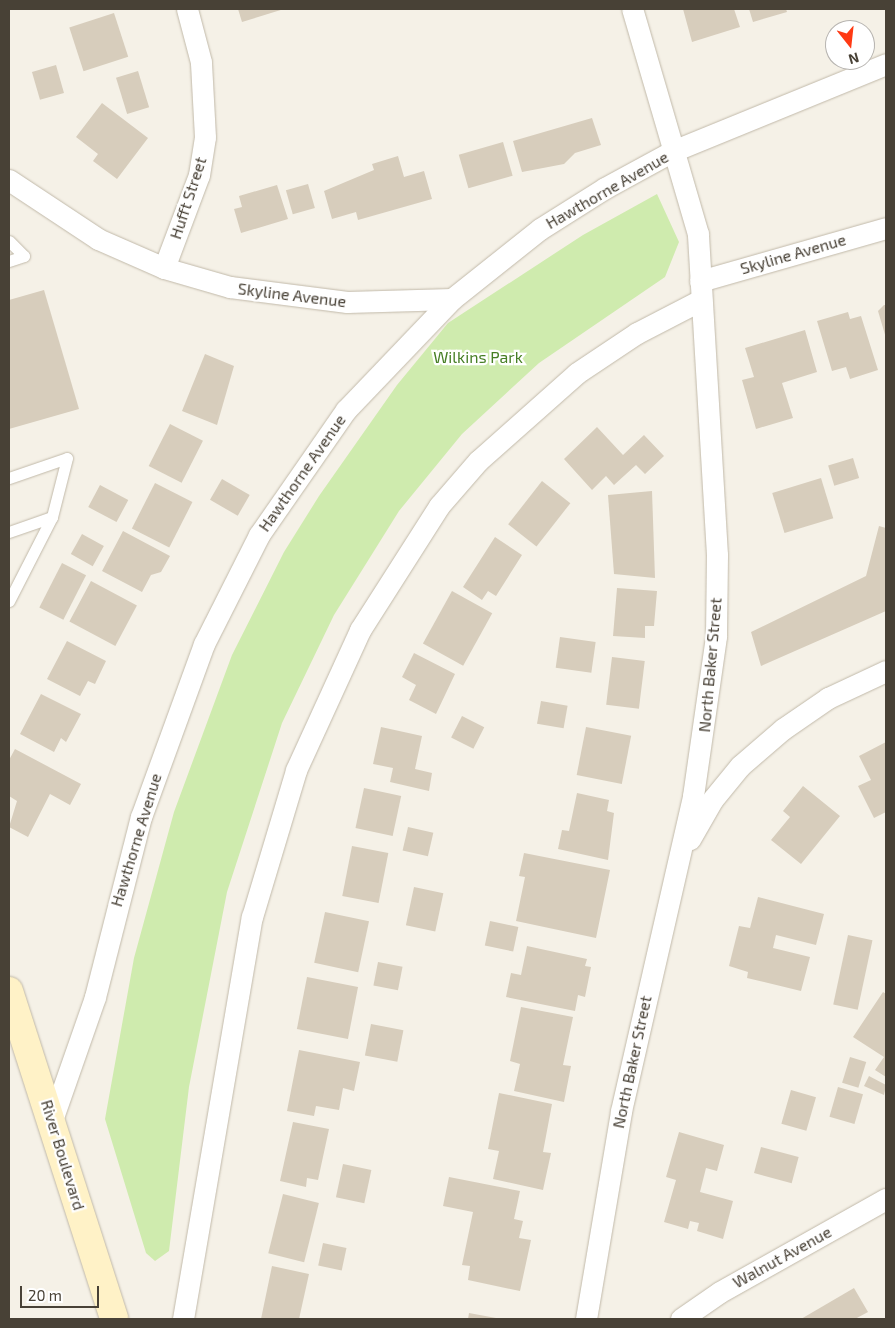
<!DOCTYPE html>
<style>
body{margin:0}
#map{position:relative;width:895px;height:1328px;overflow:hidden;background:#f5f1e7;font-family:"Exo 2",sans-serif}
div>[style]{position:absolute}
.green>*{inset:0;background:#cfebae}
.building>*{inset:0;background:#d7cdbc;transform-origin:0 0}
.roads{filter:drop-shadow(0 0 1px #c1b9a9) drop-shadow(0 0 1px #c1b9a9)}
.service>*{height:11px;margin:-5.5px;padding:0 5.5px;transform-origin:5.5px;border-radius:5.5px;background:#fff}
.minor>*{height:21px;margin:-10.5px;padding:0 10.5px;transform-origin:10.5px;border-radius:10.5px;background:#fff}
.secondary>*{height:28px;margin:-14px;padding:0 14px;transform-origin:14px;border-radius:14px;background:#fff2c7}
span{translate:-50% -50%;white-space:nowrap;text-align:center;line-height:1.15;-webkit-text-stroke:4.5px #fff;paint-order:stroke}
.street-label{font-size:16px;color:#484136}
.park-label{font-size:16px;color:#467e25}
.frame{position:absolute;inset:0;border:10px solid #484136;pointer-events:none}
.north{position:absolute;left:825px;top:20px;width:50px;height:50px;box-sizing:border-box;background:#fff;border:1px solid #b6b3af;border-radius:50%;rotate:164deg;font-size:14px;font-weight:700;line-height:20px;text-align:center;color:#484136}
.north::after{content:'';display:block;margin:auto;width:18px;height:22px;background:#ff3a14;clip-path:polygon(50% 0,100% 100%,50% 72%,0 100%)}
.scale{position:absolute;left:20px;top:1286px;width:79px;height:22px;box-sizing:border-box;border:2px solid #484136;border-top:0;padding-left:6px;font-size:15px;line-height:18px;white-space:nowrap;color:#484136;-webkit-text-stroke:4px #fff;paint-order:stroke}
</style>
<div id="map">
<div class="green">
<div style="clip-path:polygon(657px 194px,679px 242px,665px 277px,539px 363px,462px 434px,399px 511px,334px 615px,282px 723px,227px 892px,189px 1087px,169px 1251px,155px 1261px,146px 1253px,105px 1119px,134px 958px,174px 812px,232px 655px,284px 552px,319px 496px,397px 385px,448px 323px,583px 235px)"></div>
</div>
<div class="building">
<div style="clip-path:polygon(238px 9px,284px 9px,242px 22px)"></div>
<div style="clip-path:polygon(683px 9px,734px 9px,740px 27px,692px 42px)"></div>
<div style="clip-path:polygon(749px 9px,786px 9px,787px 12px,753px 22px)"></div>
<div style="left:114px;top:13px;width:46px;height:47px;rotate:72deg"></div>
<div style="left:56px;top:65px;width:29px;height:25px;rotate:74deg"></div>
<div style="left:138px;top:71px;width:38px;height:23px;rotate:73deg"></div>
<div style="clip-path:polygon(102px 103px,148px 138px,117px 179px,93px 161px,98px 154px,76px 137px)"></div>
<div style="clip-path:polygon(592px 118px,601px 145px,575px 153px,564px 164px,522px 172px,513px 141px)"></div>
<div style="left:503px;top:142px;width:35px;height:46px;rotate:74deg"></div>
<div style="clip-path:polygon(398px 156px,404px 177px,424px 171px,432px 199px,358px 220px,356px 212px,332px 219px,324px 191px,374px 170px,372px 164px)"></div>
<div style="left:308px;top:184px;width:25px;height:23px;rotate:74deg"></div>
<div style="clip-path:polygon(277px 185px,288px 219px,241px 233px,234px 209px,242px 207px,239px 196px)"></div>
<div style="clip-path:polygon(44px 290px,79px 409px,9px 429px,9px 300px)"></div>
<div style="clip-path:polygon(884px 305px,886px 305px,886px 338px,878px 311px)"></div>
<div style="clip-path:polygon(848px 312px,850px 319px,861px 316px,878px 370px,850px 379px,846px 367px,832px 371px,817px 321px)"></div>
<div style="clip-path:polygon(805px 330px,817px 372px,782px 383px,793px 418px,756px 429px,742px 380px,754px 377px,745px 348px)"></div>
<div style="clip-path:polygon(205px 354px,234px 366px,217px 425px,182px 411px)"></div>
<div style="left:170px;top:424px;width:37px;height:47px;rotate:27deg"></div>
<div style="clip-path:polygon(597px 427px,623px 455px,644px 435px,664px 456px,645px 474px,636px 465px,614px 485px,606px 476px,592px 490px,564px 459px)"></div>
<div style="left:853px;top:458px;width:21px;height:26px;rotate:73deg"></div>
<div style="left:821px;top:478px;width:42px;height:51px;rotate:73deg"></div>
<div style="left:222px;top:479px;width:32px;height:24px;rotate:30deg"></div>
<div style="left:542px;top:481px;width:36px;height:55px;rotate:38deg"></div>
<div style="left:155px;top:483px;width:42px;height:51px;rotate:27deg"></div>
<div style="left:100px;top:485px;width:32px;height:25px;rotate:28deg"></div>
<div style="clip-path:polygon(652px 491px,655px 578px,614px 574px,608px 495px)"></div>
<div style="clip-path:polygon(879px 526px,886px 528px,886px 611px,761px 666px,751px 632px,866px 576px)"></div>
<div style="clip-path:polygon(123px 531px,170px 556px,161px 572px,151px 575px,142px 592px,102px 571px)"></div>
<div style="left:82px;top:534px;width:25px;height:23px;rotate:29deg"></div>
<div style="clip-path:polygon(495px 537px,522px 555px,496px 596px,488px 591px,482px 600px,463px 587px)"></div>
<div style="left:62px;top:563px;width:27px;height:50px;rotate:27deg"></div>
<div style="left:91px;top:581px;width:52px;height:46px;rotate:28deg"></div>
<div style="clip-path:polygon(617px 588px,657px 591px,654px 626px,645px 626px,645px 638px,613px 636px)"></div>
<div style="left:452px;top:591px;width:46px;height:60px;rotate:29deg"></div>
<div style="left:560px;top:637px;width:36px;height:31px;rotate:8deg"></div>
<div style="clip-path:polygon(67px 641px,106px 661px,95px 684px,88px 681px,80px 696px,47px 679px)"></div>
<div style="clip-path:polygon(414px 653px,455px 674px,436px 714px,409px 700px,416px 685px,402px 677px)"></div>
<div style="left:612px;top:657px;width:33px;height:48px;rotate:7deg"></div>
<div style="clip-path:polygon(41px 694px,81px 714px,66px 742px,61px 738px,54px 752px,20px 734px)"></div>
<div style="left:541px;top:701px;width:27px;height:23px;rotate:10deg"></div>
<div style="left:462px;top:716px;width:25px;height:24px;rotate:27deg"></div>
<div style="clip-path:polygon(381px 727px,422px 736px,415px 769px,432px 773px,429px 791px,390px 782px,393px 768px,373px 764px)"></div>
<div style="left:586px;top:727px;width:46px;height:49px;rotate:11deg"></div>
<div style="clip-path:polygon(886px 742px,886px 812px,874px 818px,858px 786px,871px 780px,859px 756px)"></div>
<div style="clip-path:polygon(15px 749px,81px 784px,70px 805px,50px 794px,28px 837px,9px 827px,17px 801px,9px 796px,9px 760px)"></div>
<div style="clip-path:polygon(803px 786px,840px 816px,801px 864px,771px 840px,790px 817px,783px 811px)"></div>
<div style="left:364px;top:788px;width:38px;height:41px;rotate:12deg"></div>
<div style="clip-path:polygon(577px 793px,609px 800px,607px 811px,614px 813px,608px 860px,558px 849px,562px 830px,569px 831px)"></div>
<div style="left:408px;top:827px;width:26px;height:24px;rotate:13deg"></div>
<div style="left:352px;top:846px;width:37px;height:51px;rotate:11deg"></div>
<div style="clip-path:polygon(524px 853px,610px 870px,596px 938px,516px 921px,525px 877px,519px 876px)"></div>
<div style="left:414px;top:887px;width:30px;height:39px;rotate:12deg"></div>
<div style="clip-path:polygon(758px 897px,824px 914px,816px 945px,776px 935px,773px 948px,810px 957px,801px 991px,747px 978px,748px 972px,729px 966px,739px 926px,750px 928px)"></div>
<div style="left:325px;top:912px;width:45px;height:52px;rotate:12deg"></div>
<div style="left:490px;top:921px;width:29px;height:25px;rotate:12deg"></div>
<div style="left:848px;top:935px;width:25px;height:71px;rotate:12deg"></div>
<div style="clip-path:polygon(527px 946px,587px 959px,585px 966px,591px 967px,585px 997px,578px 995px,575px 1011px,506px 997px,511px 973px,521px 975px)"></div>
<div style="left:378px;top:962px;width:25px;height:24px;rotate:11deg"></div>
<div style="left:307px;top:977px;width:52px;height:53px;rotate:11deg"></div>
<div style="clip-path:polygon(883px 992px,886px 994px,886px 1077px,875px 1070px,884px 1057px,853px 1037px)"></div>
<div style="clip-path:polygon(521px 1007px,573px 1017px,563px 1065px,571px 1066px,564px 1102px,514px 1091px,520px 1064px,510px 1061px)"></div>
<div style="left:371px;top:1024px;width:33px;height:32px;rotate:11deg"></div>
<div style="clip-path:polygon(299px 1050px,360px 1062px,354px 1091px,343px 1088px,339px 1110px,316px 1106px,314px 1116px,287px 1111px)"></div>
<div style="left:850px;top:1057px;width:17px;height:27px;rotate:17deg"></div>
<div style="clip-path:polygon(869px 1076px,886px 1085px,884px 1095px,864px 1086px)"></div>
<div style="left:838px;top:1087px;width:26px;height:31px;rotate:16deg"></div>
<div style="left:791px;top:1090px;width:26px;height:35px;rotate:16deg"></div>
<div style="clip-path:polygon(499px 1093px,552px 1104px,543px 1152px,551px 1153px,543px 1190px,493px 1179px,499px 1151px,488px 1149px)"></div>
<div style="clip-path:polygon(293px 1122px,329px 1129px,318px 1180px,307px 1178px,306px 1187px,280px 1181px)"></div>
<div style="clip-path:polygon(679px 1132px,724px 1145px,717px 1171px,706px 1168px,700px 1192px,733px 1201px,723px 1239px,697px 1231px,699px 1223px,690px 1221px,688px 1229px,664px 1222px,676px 1180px,666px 1177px)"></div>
<div style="left:761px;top:1147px;width:39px;height:27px;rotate:15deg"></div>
<div style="left:343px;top:1164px;width:29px;height:34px;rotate:12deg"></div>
<div style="clip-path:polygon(449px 1177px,520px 1191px,514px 1219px,523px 1221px,519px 1238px,531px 1240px,520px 1291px,468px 1280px,470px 1266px,462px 1265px,473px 1212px,443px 1206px)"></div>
<div style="left:283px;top:1194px;width:37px;height:61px;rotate:14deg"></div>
<div style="left:323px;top:1243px;width:24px;height:23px;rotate:12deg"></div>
<div style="clip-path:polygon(272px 1266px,309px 1274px,299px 1319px,261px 1319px)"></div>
<div style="clip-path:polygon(854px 1288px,868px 1312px,855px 1319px,801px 1319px)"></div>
<div style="clip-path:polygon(469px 1313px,496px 1318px,496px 1319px,468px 1319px)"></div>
</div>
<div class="roads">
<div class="service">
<div style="left:9px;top:241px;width:21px;rotate:45deg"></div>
<div style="left:24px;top:256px;width:16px;rotate:162deg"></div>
<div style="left:9px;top:478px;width:61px;rotate:-19deg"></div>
<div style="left:67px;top:458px;width:61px;rotate:104.3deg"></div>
<div style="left:52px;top:517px;width:46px;rotate:160.8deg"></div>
<div style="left:9px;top:601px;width:94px;rotate:-62.9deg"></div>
</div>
<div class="minor">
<div style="left:9px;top:180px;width:107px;rotate:33.5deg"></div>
<div style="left:98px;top:239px;width:72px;rotate:23.7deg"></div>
<div style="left:164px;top:268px;width:69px;rotate:16.1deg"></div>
<div style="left:230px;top:287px;width:118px;rotate:7.3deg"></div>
<div style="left:347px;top:302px;width:105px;rotate:-1.6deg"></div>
<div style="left:164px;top:268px;width:99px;rotate:-69.4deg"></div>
<div style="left:199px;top:175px;width:38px;rotate:-81deg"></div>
<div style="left:205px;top:137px;width:75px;rotate:-93.1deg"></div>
<div style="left:201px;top:62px;width:55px;rotate:-104.8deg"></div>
<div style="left:700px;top:281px;width:193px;rotate:-15.9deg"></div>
<div style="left:690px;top:839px;width:46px;rotate:-60.1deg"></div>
<div style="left:713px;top:799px;width:43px;rotate:-50.7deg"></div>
<div style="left:740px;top:766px;width:57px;rotate:-40.7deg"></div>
<div style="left:783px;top:729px;width:55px;rotate:-34.6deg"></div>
<div style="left:828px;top:698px;width:64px;rotate:-25deg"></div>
<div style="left:52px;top:1120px;width:130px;rotate:-70.7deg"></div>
<div style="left:95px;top:997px;width:186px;rotate:-75.7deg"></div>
<div style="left:141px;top:817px;width:184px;rotate:-70deg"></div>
<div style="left:204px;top:644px;width:122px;rotate:-63.2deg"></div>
<div style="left:259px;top:535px;width:152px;rotate:-55.2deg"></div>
<div style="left:346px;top:410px;width:153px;rotate:-46.3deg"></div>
<div style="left:452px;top:299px;width:112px;rotate:-38.5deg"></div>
<div style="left:540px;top:229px;width:77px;rotate:-32.2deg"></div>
<div style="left:605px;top:188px;width:77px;rotate:-28.6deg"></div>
<div style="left:673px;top:151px;width:230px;rotate:-22.2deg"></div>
<div style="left:183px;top:1319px;width:408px;rotate:-80.3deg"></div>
<div style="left:252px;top:917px;width:153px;rotate:-73.3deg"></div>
<div style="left:296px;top:770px;width:154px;rotate:-65.4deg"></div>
<div style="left:360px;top:630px;width:147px;rotate:-57.5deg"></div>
<div style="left:439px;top:506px;width:60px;rotate:-49.1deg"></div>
<div style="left:478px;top:461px;width:132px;rotate:-41.6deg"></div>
<div style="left:577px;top:373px;width:72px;rotate:-33.7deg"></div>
<div style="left:637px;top:333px;width:72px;rotate:-27.3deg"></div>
<div style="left:586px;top:1319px;width:211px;rotate:-80.4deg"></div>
<div style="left:621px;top:1111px;width:323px;rotate:-77.1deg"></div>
<div style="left:693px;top:796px;width:162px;rotate:-81.8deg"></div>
<div style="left:716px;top:636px;width:81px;rotate:-89.3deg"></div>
<div style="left:717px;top:555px;width:322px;rotate:-93.4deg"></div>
<div style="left:698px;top:234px;width:234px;rotate:-106.3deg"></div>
<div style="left:681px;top:1319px;width:47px;rotate:-34.7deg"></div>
<div style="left:720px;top:1292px;width:190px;rotate:-29.3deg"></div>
</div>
<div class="secondary">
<div style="left:9px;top:991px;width:344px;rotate:72.2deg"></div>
</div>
</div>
<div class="street-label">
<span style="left:607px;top:190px;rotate:-30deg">Hawthorne Avenue</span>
<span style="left:188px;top:198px;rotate:-72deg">Hufft Street</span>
<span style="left:793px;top:254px;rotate:-16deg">Skyline Avenue</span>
<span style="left:292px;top:295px;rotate:7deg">Skyline Avenue</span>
<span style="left:302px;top:473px;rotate:-55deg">Hawthorne Avenue</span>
<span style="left:710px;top:665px;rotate:-85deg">North Baker Street</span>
<span style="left:136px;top:840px;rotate:-73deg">Hawthorne Avenue</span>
<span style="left:632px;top:1062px;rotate:-78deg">North Baker Street</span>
<span style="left:63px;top:1155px;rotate:73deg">River Boulevard</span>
<span style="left:782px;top:1257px;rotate:-29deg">Walnut Avenue</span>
</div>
<div class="park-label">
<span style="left:478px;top:357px">Wilkins Park</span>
</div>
<div class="frame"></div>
<div class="north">N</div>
<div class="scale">20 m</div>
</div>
